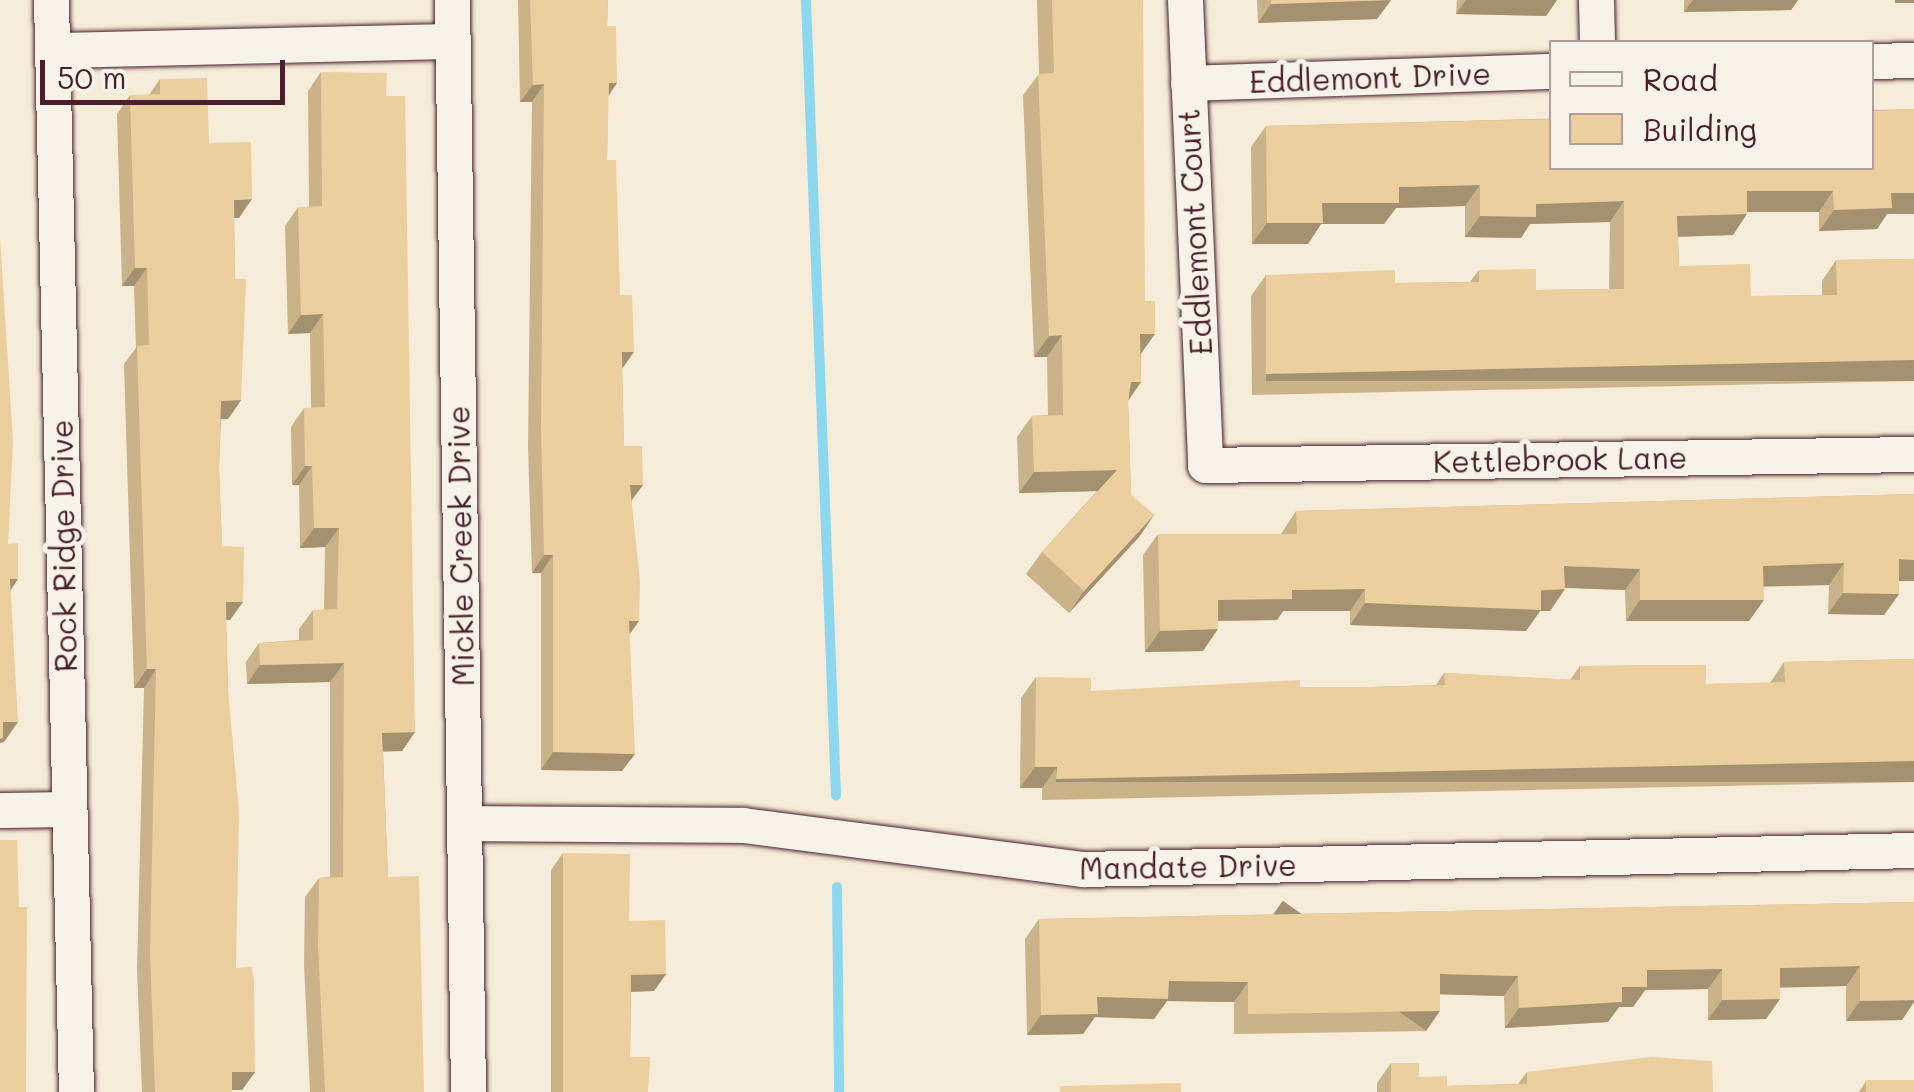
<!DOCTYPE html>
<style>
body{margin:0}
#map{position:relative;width:1914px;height:1092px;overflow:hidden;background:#f5ecd9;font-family:Mali,sans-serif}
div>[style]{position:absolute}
.stream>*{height:10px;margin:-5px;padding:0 5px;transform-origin:5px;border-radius:5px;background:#8ed8ef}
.roads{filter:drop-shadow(0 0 2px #4a1f2b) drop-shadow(0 0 2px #4a1f2b)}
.street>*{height:35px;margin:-17.5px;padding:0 17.5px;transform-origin:17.5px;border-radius:17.5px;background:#f7f3e8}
.wall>*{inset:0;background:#cab289}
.shaded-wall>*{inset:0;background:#a4916f;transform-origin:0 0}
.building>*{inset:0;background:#ebcf9f;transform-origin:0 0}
span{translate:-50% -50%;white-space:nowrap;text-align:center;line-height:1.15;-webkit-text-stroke:10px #f7f3e8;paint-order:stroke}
.street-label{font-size:30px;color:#4a1f2b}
.legend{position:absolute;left:1549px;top:40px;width:325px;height:130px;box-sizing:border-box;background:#f7f3e8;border:2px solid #b29e9c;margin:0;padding:12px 18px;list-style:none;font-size:30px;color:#4a1f2b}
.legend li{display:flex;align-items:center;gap:20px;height:50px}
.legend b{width:50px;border:2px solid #b29e9c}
.scale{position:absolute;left:40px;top:60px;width:245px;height:45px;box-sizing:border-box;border:5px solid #4a1f2b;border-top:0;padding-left:12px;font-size:30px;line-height:35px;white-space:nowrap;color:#4a1f2b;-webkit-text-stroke:8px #f7f3e8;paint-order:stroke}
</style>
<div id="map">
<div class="stream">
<div style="left:806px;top:0;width:796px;rotate:87.84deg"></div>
<div style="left:837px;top:887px;width:205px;rotate:89.4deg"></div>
</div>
<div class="roads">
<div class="street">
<div style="left:51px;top:0;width:1092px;rotate:88.69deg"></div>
<div style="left:452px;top:0;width:1092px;rotate:89.16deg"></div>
<div style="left:1185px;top:0;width:465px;rotate:87.5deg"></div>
<div style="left:1205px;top:465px;width:709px;rotate:-0.89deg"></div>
<div style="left:1596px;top:0;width:42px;rotate:88.6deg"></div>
<div style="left:55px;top:50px;width:397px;rotate:-1.3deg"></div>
<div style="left:1872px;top:61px;width:42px;rotate:-1.4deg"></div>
<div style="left:1188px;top:83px;width:364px;rotate:-1.9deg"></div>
<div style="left:0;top:810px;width:67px;rotate:-0.9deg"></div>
<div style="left:464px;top:823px;width:279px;rotate:0.4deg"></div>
<div style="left:743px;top:825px;width:343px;rotate:7.4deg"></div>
<div style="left:1083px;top:869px;width:831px;rotate:-1.31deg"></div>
</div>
</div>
<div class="wall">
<div style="clip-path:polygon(518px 0,608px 0,607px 26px,617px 83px,608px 96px,607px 160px,622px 368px,624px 446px,643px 485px,632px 500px,629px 634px,622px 771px,541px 770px,541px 573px,532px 573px,528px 448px,532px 102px,520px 102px)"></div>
<div style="clip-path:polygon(1037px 0,1143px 0,1141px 382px,1128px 401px,1131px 495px,1154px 515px,1139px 537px,1069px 613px,1026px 574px,1042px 552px,1097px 491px,1019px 493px,1017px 437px,1032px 416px,1048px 415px,1047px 357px,1034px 357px,1023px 95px,1039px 74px)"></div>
<div style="clip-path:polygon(1257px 0,1391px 0,1377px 19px,1258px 23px)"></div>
<div style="clip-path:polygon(1457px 0,1557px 0,1546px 16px,1456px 14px)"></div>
<div style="clip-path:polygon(1684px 0,1798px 0,1791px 10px,1684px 12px)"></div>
<div style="clip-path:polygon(321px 72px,386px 96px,415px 732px,402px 751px,383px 751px,388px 877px,424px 1092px,310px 1092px,304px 964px,305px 897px,319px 878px,330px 877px,330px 682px,247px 684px,246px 662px,259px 643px,299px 640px,299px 629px,313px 610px,324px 610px,325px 547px,300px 548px,299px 485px,292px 485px,291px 427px,304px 408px,311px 408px,310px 333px,288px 334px,285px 226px,298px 207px,309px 207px,308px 91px)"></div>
<div style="clip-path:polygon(160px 79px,209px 143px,239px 218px,234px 218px,235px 279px,241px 400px,228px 419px,221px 419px,219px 468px,222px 546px,230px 620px,226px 620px,236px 968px,255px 1072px,242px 1090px,232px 1090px,232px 1092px,142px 1092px,137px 970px,144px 688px,134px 688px,124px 364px,136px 348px,134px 286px,122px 286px,117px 114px,130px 95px,149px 95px)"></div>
<div style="clip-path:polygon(1914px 109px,1914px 214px,1887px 214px,1877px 229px,1819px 231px,1819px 212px,1747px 212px,1733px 235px,1678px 237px,1679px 266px,1751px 296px,1822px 295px,1822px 281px,1836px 260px,1914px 259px,1914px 381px,1252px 395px,1251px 296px,1266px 275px,1395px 283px,1470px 282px,1479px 270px,1536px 290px,1609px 289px,1610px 222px,1530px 224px,1521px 238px,1465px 237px,1465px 206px,1396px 208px,1384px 224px,1321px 224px,1308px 244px,1252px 244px,1251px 147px,1266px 126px)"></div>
<div style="clip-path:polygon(1914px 494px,1914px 581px,1899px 581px,1899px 594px,1884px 615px,1828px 614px,1829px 585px,1764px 586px,1749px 621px,1626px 621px,1625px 590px,1565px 588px,1550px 611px,1540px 611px,1526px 631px,1350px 625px,1350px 611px,1283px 611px,1277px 620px,1218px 621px,1203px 651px,1145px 652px,1143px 555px,1158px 534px,1281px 534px,1296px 511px)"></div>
<div style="clip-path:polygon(1914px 659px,1914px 782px,1042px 800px,1042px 788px,1020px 788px,1021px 698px,1036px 677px,1091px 691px,1371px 687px,1436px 685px,1444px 673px,1570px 680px,1580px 666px,1706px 684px,1770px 683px,1784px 662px)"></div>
<div style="clip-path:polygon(563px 853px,629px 921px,666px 974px,654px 991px,631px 992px,630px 1057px,648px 1092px,551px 1092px,551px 870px)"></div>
<div style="clip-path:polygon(1914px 902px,1902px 1020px,1846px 1021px,1846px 986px,1780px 987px,1766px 1019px,1708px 1020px,1708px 989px,1645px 990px,1633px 1007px,1619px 1007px,1608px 1022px,1505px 1028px,1504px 996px,1440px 994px,1426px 1031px,1234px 1034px,1234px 1002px,1167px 1001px,1154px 1019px,1095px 1017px,1083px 1034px,1027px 1035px,1025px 939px,1039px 919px)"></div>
<div style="clip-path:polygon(1391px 1063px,1419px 1077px,1447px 1086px,1518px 1084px,1527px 1072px,1713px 1092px,1377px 1092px,1377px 1083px)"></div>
<div style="clip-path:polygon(1866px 1081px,1914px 1092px,1859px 1092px)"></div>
</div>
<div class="shaded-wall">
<div style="clip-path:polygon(1391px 0,1377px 19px,1258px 23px,1271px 4px)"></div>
<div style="clip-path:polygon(1466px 0,1557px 0,1546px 16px,1456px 14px)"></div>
<div style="clip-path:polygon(1693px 0,1798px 0,1791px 10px,1684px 12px)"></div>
<div style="left:1895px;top:0;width:19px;height:3px"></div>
<div style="clip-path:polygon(609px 83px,617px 83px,605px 101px)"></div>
<div style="clip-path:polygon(544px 84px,532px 102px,520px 102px,533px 85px)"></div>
<div style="clip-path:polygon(1480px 185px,1465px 206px,1396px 208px,1384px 224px,1321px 224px,1308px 244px,1252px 244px,1267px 223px,1322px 203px,1399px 187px)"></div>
<div style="clip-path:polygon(1747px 191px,1833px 191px,1819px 212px,1732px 212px)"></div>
<div style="clip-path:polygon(1891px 193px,1914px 193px,1914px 214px,1887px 214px,1877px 229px,1819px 231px,1834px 210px)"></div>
<div style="clip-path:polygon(252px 199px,239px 218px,221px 218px,234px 200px)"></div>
<div style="clip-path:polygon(1624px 201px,1610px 222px,1530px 224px,1521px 238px,1465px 237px,1480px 216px,1536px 204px)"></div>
<div style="clip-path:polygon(1747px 214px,1733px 235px,1663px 237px,1677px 216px)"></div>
<div style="clip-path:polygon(135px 268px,147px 268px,134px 286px,122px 286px)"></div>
<div style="clip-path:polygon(323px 314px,310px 333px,288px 334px,301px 315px)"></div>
<div style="clip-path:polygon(1140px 334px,1155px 334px,1140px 355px)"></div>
<div style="clip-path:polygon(1062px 335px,1047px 357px,1034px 357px,1049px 336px)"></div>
<div style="clip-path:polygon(622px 352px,634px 352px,622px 369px)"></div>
<div style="left:1914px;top:360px;width:21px;height:648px;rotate:90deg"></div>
<div style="clip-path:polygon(1131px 382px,1141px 382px,1126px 403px)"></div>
<div style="clip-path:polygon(241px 400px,228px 419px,208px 419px,221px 401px)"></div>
<div style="clip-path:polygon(305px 466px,312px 466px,299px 485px,292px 485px)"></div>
<div style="clip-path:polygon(1117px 470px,1102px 491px,1019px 493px,1034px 472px)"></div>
<div style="clip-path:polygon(630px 485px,643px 485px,630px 502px)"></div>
<div style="clip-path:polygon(1154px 515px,1139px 537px,1069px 613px,1084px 591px)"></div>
<div style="clip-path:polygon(314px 528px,339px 528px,325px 547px,300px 548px)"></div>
<div style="clip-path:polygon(544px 555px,553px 555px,541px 573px,532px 573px)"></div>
<div style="clip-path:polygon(1899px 559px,1914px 560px,1914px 581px,1884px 581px)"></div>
<div style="clip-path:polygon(1844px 563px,1829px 585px,1748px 587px,1763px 566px)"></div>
<div style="clip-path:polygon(1564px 566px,1640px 569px,1625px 590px,1549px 587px)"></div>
<div style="clip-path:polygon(10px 579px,18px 579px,5px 599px)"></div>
<div style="clip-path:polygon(1365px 589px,1350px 611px,1283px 611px,1277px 620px,1203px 621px,1218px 600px,1292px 590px)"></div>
<div style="clip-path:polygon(1565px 589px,1550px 611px,1540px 611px,1526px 631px,1350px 625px,1365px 603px)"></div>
<div style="clip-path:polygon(1843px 593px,1899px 594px,1884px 615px,1828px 614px)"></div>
<div style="clip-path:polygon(1640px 600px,1764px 600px,1749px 621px,1626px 621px)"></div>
<div style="clip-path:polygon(226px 602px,243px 602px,230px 620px,213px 620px)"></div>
<div style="clip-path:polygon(629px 621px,639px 621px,627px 638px)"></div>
<div style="clip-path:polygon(1218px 629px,1203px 651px,1145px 652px,1160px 631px)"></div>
<div style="clip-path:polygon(344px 663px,330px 682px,247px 684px,260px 665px)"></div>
<div style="clip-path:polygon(147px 669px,156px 669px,144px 688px,134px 688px)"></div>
<div style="clip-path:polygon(3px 722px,18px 722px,4px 742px,0 743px,0 726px)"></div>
<div style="clip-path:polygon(415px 732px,402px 751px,369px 752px,382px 733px)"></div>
<div style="clip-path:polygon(553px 752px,635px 754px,622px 771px,541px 770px)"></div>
<div style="left:1914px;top:761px;width:21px;height:858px;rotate:90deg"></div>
<div style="clip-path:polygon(1035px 767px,1057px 767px,1042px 788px,1020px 788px)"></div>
<div style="clip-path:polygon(1860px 966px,1846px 986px,1766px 988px,1780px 968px)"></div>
<div style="clip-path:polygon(1722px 969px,1708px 989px,1645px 990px,1633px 1007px,1619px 1007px,1608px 1022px,1505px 1028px,1519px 1008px,1647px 970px)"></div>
<div style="clip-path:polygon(666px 974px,654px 991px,619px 992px,631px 975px)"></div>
<div style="clip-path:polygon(1440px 974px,1518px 976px,1504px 996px,1425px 994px)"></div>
<div style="clip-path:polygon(1169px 981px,1248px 982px,1234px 1002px,1167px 1001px,1154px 1019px,1095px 1017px,1083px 1034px,1027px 1035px,1041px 1015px,1097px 997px)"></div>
<div style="clip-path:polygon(1780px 999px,1766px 1019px,1708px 1020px,1722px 1000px)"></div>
<div style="clip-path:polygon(1914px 1000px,1914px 1002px,1902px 1020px,1846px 1021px,1860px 1001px)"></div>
<div style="left:1440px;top:1011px;width:24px;height:192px;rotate:125deg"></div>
<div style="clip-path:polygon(232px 1072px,255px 1072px,242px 1090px,219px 1090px)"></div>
</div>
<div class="building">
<div style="clip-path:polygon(530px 0,608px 0,607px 26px,616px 26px,617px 83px,609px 83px,607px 160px,616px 160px,620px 295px,632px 295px,634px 352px,622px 352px,624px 446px,642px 446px,643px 485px,630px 485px,640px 582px,639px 621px,629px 621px,635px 754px,553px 752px,553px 555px,544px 555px,541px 430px,544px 84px,533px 85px)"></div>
<div style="clip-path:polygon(1052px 0,1143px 0,1145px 301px,1155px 301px,1155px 334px,1140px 334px,1141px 382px,1131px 382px,1128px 402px,1131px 495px,1154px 515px,1084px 591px,1042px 552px,1117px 470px,1034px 472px,1032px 416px,1063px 415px,1062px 335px,1049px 336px,1038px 74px,1054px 73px)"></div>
<div style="clip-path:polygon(1271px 0,1391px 0,1271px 4px)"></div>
<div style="clip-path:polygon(321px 72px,387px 73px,386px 96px,405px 96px,415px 732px,382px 733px,388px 877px,419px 876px,424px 1092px,325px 1092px,318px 945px,319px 878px,343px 877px,344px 663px,260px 665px,259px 643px,313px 640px,313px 610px,337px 609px,339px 528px,314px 528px,312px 466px,305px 466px,304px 408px,325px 407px,323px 314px,301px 315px,298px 207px,322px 206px)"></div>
<div style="clip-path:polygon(207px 78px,209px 143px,251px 142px,252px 199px,234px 200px,235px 279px,246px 279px,241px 400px,221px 401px,219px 468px,222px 546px,244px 547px,243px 602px,226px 602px,227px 679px,239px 812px,236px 968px,252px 967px,254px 981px,255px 1072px,232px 1072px,232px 1092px,155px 1092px,150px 951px,156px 669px,147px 669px,137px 346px,149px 345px,147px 268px,135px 268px,130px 95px,160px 94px,160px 79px)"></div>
<div style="clip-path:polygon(1914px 109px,1914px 193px,1891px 193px,1892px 208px,1834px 210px,1833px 191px,1747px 191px,1747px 214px,1677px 216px,1679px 266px,1750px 264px,1751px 296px,1837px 295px,1836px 260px,1914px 259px,1914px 360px,1266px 374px,1266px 275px,1395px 270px,1395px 283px,1479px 282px,1479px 270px,1536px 269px,1536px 290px,1624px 289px,1624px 201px,1536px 204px,1536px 217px,1480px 216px,1480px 185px,1399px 187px,1399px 203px,1322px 203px,1323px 223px,1267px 223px,1266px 126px,1552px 119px,1552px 168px,1872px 168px,1872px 111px)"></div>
<div style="clip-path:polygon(0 238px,13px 441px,8px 544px,18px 543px,18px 579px,10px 579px,18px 722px,3px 722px,3px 738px,0 739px)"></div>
<div style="clip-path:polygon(1914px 494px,1914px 560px,1899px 559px,1899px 594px,1843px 593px,1844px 563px,1763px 566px,1764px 600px,1640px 600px,1640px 569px,1564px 566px,1565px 589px,1541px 590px,1541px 610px,1365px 603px,1365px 589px,1292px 590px,1292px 599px,1218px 600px,1218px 629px,1160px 631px,1158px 534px,1297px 534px,1296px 511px)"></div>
<div style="clip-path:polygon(1914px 659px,1914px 761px,1056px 779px,1057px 767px,1035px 767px,1036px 677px,1091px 678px,1091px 691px,1300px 680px,1300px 687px,1371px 687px,1445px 685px,1444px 673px,1580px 680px,1580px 666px,1636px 665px,1706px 665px,1706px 684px,1785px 682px,1784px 662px)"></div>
<div style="clip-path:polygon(0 840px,17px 840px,19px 907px,27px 907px,26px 1092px,0 1092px)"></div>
<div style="clip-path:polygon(563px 853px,630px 854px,629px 921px,665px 920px,666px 974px,631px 975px,630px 1057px,650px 1057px,648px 1092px,563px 1092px)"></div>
<div style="clip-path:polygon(1914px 902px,1914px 1000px,1860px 1001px,1860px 966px,1780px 968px,1780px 999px,1722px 1000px,1722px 969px,1647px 970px,1647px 987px,1622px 987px,1622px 1002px,1519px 1008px,1518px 976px,1440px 974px,1440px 1011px,1248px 1014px,1248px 982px,1169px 981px,1168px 999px,1097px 997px,1098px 1014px,1041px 1015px,1039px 919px)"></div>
<div style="clip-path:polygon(1651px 1057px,1712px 1061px,1713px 1092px,1391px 1092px,1391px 1063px,1419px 1063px,1419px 1077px,1447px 1076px,1447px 1086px,1527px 1084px,1527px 1072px)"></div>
<div style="left:1914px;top:1080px;width:12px;height:48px;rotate:90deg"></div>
<div style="clip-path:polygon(1181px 1083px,1181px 1092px,1060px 1092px,1060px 1086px)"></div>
</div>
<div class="street-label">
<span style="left:1370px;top:77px;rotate:-2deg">Eddlemont Drive</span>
<span style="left:1194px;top:232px;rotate:-93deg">Eddlemont Court</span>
<span style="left:1560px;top:459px;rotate:-1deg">Kettlebrook Lane</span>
<span style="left:63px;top:546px;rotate:-91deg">Rock Ridge Drive</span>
<span style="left:460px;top:546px;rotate:-91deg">Mickle Creek Drive</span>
<span style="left:1188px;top:866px;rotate:-1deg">Mandate Drive</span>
</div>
<ul class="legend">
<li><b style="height:12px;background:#f7f3e8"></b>Road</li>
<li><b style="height:28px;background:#ebcf9f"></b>Building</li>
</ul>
<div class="scale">50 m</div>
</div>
